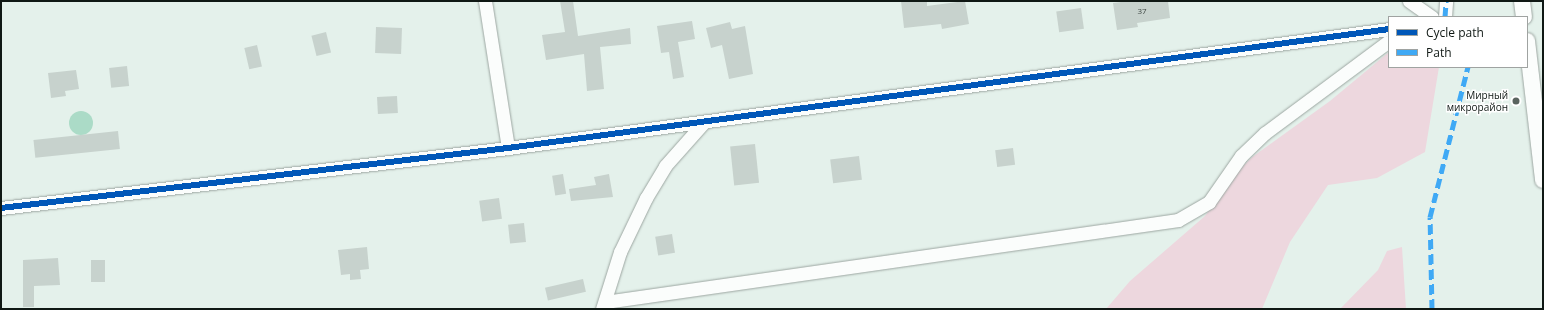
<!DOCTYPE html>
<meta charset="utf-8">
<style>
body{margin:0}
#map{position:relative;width:1544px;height:310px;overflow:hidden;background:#e4f1eb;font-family:"Open Sans",sans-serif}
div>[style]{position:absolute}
.green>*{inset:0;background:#edd7de}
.water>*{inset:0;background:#abdbc7}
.round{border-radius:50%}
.building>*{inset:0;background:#c7d2cd;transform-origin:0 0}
.roads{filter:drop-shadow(0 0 1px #9ca6a1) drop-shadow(0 0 1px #9ca6a1)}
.minor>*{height:13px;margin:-6.5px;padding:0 6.5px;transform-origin:6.5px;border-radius:6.5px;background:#fbfdfc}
.tertiary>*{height:16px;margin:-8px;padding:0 8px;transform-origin:8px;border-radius:8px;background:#fbfdfc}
.quiet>*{height:5px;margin-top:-2.5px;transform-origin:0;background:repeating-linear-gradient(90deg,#3fa9f5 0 10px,transparent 0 15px)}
.cycleway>*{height:6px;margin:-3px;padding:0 3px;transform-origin:3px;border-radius:3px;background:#0057b8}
.dots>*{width:11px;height:11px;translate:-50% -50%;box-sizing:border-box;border:2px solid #fff;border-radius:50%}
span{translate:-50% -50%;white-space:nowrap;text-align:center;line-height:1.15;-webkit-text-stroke:3px #fff;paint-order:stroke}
.number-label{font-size:8px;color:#3d4642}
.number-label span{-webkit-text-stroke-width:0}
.poi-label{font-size:10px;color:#0f1814}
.right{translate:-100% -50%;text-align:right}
.frame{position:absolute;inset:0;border:2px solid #0f1814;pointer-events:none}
.legend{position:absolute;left:1388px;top:16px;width:140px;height:52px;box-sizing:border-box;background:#fff;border:1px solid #9fa3a1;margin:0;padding:5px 7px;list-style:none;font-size:12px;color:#0f1814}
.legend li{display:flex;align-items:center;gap:8px;height:20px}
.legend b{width:20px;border:1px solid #9fa3a1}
</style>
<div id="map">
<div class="green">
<div style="clip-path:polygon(1389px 52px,1389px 67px,1439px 67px,1425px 152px,1377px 178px,1328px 185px,1290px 242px,1262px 309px,1106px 309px,1130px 281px,1205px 216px,1237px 172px,1251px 158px,1330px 101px)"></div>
<div style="clip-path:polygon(1402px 247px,1406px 309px,1340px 309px,1378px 270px,1387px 251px)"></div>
</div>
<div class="water">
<div class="round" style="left:69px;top:111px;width:24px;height:24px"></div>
</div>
<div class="building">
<div style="clip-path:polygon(560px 1px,573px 1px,578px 36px,630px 28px,631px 44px,600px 47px,604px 89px,587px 91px,584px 54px,546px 60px,542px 35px,565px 32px)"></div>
<div style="clip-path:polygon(901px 1px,927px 1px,927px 6px,965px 1px,969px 24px,942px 29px,941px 24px,904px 28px)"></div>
<div style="clip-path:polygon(1129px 1px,1168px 1px,1170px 18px,1137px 23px,1138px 27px,1117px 30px,1113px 3px)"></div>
<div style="left:1081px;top:8px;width:21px;height:25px;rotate:82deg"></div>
<div style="clip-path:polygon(692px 21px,695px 39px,678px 42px,684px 77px,673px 79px,669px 52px,661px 53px,657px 26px)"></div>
<div style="clip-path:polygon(730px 22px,732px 29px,745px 26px,753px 74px,729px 79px,722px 45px,711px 48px,706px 28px)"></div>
<div style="left:376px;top:27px;width:26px;height:26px;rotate:2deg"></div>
<div style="left:326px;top:32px;width:21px;height:15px;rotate:76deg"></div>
<div style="left:257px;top:45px;width:22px;height:13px;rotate:77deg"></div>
<div style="left:127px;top:66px;width:20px;height:18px;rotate:84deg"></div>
<div style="clip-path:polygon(76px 70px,79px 89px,65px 91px,66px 96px,51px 98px,48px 73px)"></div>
<div style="left:397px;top:96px;width:17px;height:20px;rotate:87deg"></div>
<div style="left:118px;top:131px;width:18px;height:85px;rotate:84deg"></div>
<div style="left:755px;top:144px;width:39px;height:25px;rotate:84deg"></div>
<div style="left:1013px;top:148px;width:17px;height:18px;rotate:83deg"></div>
<div style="left:859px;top:156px;width:24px;height:29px;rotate:83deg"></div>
<div style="left:563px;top:174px;width:20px;height:11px;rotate:81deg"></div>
<div style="clip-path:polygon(609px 174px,613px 197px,571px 201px,569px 189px,596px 185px,594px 177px)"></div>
<div style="left:499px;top:198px;width:21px;height:20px;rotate:82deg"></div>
<div style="left:524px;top:223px;width:19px;height:16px;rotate:84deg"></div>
<div style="left:672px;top:234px;width:19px;height:17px;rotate:81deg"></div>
<div style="clip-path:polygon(367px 247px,369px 269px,360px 270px,361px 279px,350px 280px,350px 274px,341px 275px,338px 250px)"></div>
<div style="clip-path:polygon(58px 258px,60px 285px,34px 286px,34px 307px,23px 307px,23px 260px)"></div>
<div style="left:91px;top:260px;width:14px;height:22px"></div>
<div style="left:583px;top:279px;width:13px;height:39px;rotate:77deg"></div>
</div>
<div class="roads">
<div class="minor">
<div style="left:485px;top:1px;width:149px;rotate:81.1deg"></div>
<div style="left:1409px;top:1px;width:28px;rotate:35deg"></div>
<div style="left:1445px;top:17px;width:16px;rotate:-86deg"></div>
<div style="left:1px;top:208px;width:511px;rotate:-6.75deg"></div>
<div style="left:508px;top:148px;width:889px;rotate:-7.69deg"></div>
<div style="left:605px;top:302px;width:579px;rotate:-8.14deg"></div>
<div style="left:1178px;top:220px;width:36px;rotate:-30deg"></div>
<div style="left:1209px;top:202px;width:56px;rotate:-55.2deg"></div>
<div style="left:1241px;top:156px;width:33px;rotate:-44deg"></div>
<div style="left:1265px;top:133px;width:154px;rotate:-36.6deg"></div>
<div style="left:602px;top:309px;width:60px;rotate:-72.5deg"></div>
<div style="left:620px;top:252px;width:60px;rotate:-64.3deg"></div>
<div style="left:646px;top:198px;width:37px;rotate:-59deg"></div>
<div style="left:665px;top:166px;width:59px;rotate:-48.4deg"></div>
</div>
<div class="tertiary">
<div style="left:1522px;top:1px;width:16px;rotate:83deg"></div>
<div style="left:1527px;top:41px;width:140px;rotate:83.4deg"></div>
</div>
</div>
<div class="quiet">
<div style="left:1445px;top:17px;width:16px;rotate:-86deg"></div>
<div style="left:1432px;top:309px;width:92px;rotate:-91.2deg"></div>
<div style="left:1430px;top:217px;width:155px;rotate:-75.8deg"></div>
</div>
<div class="cycleway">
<div style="left:1px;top:208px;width:511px;rotate:-6.75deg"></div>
<div style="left:508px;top:148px;width:889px;rotate:-7.69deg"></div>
</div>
<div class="dots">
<div style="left:1516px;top:101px;background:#5a645f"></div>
</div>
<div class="number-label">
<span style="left:1142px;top:11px">37</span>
</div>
<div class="poi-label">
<span class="right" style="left:1508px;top:101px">Мирный<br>микрорайон</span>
</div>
<div class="frame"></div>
<ul class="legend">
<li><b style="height:5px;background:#0057b8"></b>Cycle path</li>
<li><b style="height:5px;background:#3fa9f5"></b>Path</li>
</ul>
</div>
